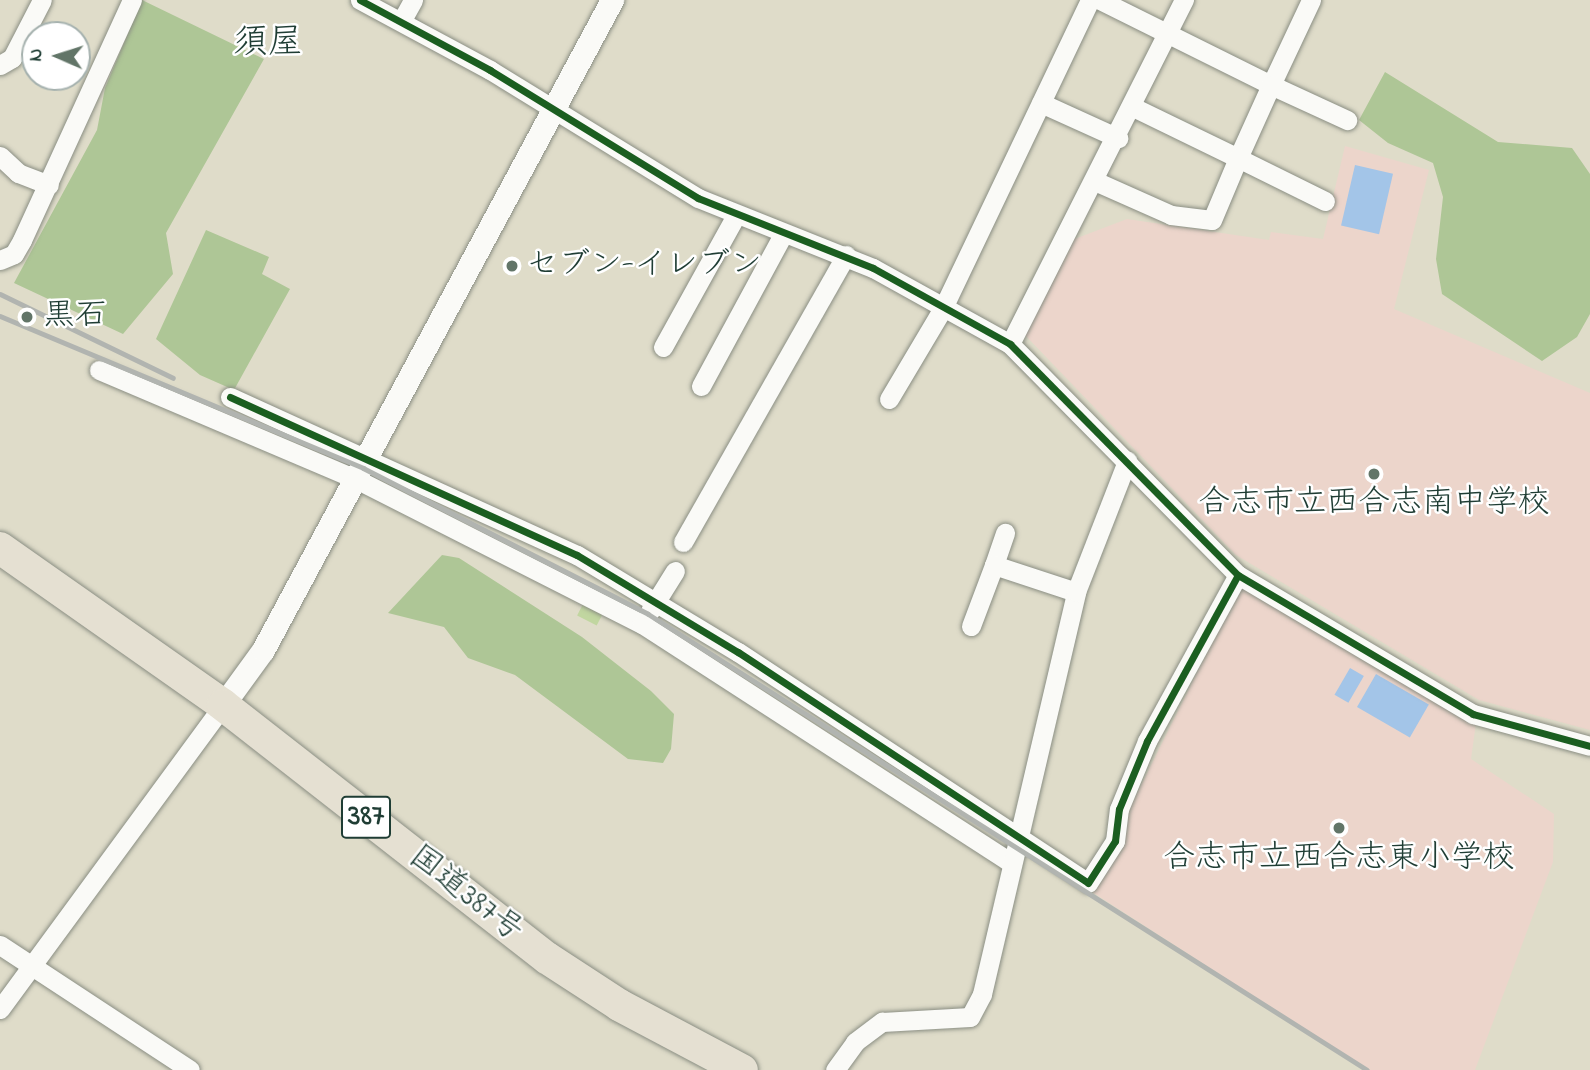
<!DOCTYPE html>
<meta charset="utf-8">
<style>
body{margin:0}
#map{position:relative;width:1590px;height:1070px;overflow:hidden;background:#dfdcc9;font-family:"Indie Flower","Klee One",sans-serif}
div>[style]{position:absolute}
.built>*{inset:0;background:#ecd5cb}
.green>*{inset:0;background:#c1d6a0;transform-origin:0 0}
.forest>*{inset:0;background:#aec696}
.water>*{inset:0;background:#a3c5e8;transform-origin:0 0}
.roads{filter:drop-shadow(0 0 2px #8a8e83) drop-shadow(0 0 2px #8a8e83)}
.minor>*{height:19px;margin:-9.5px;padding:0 9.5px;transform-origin:9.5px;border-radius:9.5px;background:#fafaf7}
.tertiary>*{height:23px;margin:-11.5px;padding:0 11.5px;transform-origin:11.5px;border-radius:11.5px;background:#fafaf7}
.trunk>*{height:32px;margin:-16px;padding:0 16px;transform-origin:16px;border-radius:16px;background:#e5e0d2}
.rail>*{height:5px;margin:-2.5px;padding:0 2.5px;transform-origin:2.5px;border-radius:2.5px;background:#b1b4b0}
.cycleway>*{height:7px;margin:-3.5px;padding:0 3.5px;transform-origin:3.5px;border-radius:3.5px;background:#1b5e20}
.dots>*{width:19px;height:19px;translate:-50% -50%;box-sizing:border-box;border:4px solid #fff;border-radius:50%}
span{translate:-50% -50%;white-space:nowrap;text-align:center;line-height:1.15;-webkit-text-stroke:5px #fff;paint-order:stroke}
.shield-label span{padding:2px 5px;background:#fff;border:2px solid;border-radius:5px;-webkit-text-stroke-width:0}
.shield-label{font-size:30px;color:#1f3d34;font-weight:700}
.poi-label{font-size:32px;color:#1f3d34}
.left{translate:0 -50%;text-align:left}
.street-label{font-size:32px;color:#1f3d34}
.quarter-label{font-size:35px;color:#1f3d34}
.north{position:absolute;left:21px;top:21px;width:70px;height:70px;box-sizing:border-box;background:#fff;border:2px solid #a5b1ae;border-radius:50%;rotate:273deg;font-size:19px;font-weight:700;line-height:28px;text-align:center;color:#1f3d34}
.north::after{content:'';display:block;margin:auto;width:24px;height:32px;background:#627568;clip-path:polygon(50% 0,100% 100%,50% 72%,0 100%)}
</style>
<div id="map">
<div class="built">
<div style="clip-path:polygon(1345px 146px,1429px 170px,1394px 309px,1590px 393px,1590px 730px,1479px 700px,1236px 555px,1023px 333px,1072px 240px,1127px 219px,1269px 240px,1271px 232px,1323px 239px)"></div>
<div style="clip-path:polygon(1240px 586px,1476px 723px,1471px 759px,1554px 814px,1553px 862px,1475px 1070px,1368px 1070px,1089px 890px)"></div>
</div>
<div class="green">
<div style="left:583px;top:604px;width:22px;height:13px;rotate:27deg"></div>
</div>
<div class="forest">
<div style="clip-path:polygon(142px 0,264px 59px,166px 233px,173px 274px,123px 334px,14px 283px,97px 130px,105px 88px)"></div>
<div style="clip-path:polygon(1385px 72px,1498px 142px,1572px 148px,1590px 174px,1590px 314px,1577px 337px,1542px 361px,1442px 294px,1436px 259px,1443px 197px,1433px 163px,1388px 143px,1359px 120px)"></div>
<div style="clip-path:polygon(206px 230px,269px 257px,262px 274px,290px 289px,234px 390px,200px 375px,156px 339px)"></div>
<div style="clip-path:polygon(442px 555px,459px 558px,582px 637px,651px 691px,674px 714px,671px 749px,663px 763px,628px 759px,515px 675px,468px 658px,444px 627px,388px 613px)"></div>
</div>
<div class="water">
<div style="left:1355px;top:165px;width:39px;height:62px;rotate:13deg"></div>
<div style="left:1350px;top:668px;width:16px;height:31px;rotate:30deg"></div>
<div style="left:1376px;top:674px;width:61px;height:38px;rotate:30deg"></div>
</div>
<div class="roads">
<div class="minor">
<div style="left:360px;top:0;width:148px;rotate:28.3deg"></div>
<div style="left:490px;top:70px;width:244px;rotate:31.6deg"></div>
<div style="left:698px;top:198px;width:188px;rotate:21.8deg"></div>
<div style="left:873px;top:268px;width:157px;rotate:29deg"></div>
<div style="left:1010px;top:344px;width:325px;rotate:45.4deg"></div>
<div style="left:1238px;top:575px;width:273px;rotate:30.6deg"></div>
<div style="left:1473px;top:714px;width:121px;rotate:15.3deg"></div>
<div style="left:1100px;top:0;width:191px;rotate:26.4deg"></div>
<div style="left:1271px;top:85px;width:94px;rotate:-64.8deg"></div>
<div style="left:402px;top:20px;width:23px;rotate:-61deg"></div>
<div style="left:0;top:65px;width:14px;rotate:-30deg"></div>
<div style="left:12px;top:58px;width:65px;rotate:-62.7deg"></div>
<div style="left:1041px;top:103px;width:85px;rotate:24.4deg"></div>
<div style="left:1133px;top:107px;width:117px;rotate:25.9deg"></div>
<div style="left:1238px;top:158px;width:80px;rotate:-65.7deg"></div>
<div style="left:1271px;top:85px;width:84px;rotate:24.7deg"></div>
<div style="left:0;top:156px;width:25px;rotate:43deg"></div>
<div style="left:18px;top:173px;width:33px;rotate:21deg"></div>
<div style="left:1097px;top:182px;width:81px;rotate:24deg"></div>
<div style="left:1171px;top:215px;width:41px;rotate:7deg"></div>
<div style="left:1212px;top:220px;width:67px;rotate:-67.2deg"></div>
<div style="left:1238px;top:158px;width:97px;rotate:26.3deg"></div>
<div style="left:0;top:260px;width:15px;rotate:-23deg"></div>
<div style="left:14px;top:254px;width:16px;rotate:-60deg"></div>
<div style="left:22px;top:240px;width:264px;rotate:-65.4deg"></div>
<div style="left:1010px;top:344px;width:386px;rotate:-63.2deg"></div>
<div style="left:663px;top:347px;width:149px;rotate:-61deg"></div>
<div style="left:99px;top:370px;width:279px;rotate:23deg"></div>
<div style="left:356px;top:479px;width:321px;rotate:26.9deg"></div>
<div style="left:642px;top:624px;width:437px;rotate:32.9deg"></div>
<div style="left:701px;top:386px;width:170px;rotate:-61.6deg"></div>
<div style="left:230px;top:397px;width:381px;rotate:24.5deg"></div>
<div style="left:577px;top:555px;width:188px;rotate:31.1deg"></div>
<div style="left:738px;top:652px;width:419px;rotate:33.4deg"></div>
<div style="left:1088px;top:883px;width:50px;rotate:-57.3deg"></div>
<div style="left:1115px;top:841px;width:32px;rotate:-83deg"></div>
<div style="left:1119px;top:809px;width:74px;rotate:-67.6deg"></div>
<div style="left:1147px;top:741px;width:189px;rotate:-61.3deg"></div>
<div style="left:889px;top:399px;width:106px;rotate:-59.3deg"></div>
<div style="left:943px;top:308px;width:341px;rotate:-64.5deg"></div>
<div style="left:683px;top:542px;width:330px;rotate:-60.4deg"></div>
<div style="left:994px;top:565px;width:34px;rotate:-71deg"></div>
<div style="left:650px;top:611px;width:47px;rotate:-58deg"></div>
<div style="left:971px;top:626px;width:65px;rotate:-69.3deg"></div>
<div style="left:994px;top:565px;width:86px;rotate:18.2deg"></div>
<div style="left:0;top:945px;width:227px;rotate:33.3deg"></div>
<div style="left:0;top:1009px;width:377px;rotate:-53.7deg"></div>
<div style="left:835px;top:1070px;width:34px;rotate:-54deg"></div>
<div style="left:855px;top:1042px;width:34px;rotate:-37deg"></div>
<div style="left:882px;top:1022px;width:88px;rotate:-3.3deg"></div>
<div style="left:970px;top:1017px;width:26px;rotate:-62deg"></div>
<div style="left:982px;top:994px;width:413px;rotate:-76.8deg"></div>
<div style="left:1076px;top:592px;width:141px;rotate:-68.7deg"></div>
</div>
<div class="tertiary">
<div style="left:223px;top:705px;width:68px;rotate:-54deg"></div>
<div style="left:263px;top:650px;width:738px;rotate:-61.77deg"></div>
</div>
<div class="trunk">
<div style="left:0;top:548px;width:273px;rotate:35.1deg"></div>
<div style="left:223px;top:705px;width:411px;rotate:38deg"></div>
<div style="left:547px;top:958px;width:86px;rotate:33.1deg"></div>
<div style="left:619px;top:1005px;width:139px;rotate:27.9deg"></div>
</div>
</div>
<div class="rail">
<div style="left:0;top:294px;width:192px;rotate:25.9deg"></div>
<div style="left:0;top:316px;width:394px;rotate:22.7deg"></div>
<div style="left:363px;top:468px;width:320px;rotate:27.1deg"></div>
<div style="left:648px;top:614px;width:851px;rotate:32.38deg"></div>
</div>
<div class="cycleway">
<div style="left:360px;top:0;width:148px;rotate:28.3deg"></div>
<div style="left:490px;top:70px;width:244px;rotate:31.6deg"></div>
<div style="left:698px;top:198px;width:188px;rotate:21.8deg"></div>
<div style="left:873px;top:268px;width:157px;rotate:29deg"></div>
<div style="left:1010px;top:344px;width:325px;rotate:45.4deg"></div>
<div style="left:1238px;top:575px;width:273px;rotate:30.6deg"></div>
<div style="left:1473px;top:714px;width:121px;rotate:15.3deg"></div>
<div style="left:230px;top:397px;width:381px;rotate:24.5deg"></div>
<div style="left:577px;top:555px;width:188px;rotate:31.1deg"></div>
<div style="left:738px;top:652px;width:419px;rotate:33.4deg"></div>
<div style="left:1088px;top:883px;width:50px;rotate:-57.3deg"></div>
<div style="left:1115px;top:841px;width:32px;rotate:-83deg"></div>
<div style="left:1119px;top:809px;width:74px;rotate:-67.6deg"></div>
<div style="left:1147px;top:741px;width:189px;rotate:-61.3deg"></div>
</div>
<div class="dots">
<div style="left:512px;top:266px;background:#627568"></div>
<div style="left:27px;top:317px;background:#627568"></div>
<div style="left:1374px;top:474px;background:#627568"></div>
<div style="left:1339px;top:828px;background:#627568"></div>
</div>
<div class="shield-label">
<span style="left:366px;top:817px">387</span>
</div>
<div class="poi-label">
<span class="left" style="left:526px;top:266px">セブン-イレブン</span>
<span class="left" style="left:43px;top:317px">黒石</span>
<span style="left:1374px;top:504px">合志市立西合志南中学校</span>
<span style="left:1339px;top:859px">合志市立西合志東小学校</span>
</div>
<div class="street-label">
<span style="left:465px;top:895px;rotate:38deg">国道387号</span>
</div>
<div class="quarter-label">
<span style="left:268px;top:44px">須屋</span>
</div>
<div class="north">N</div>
</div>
